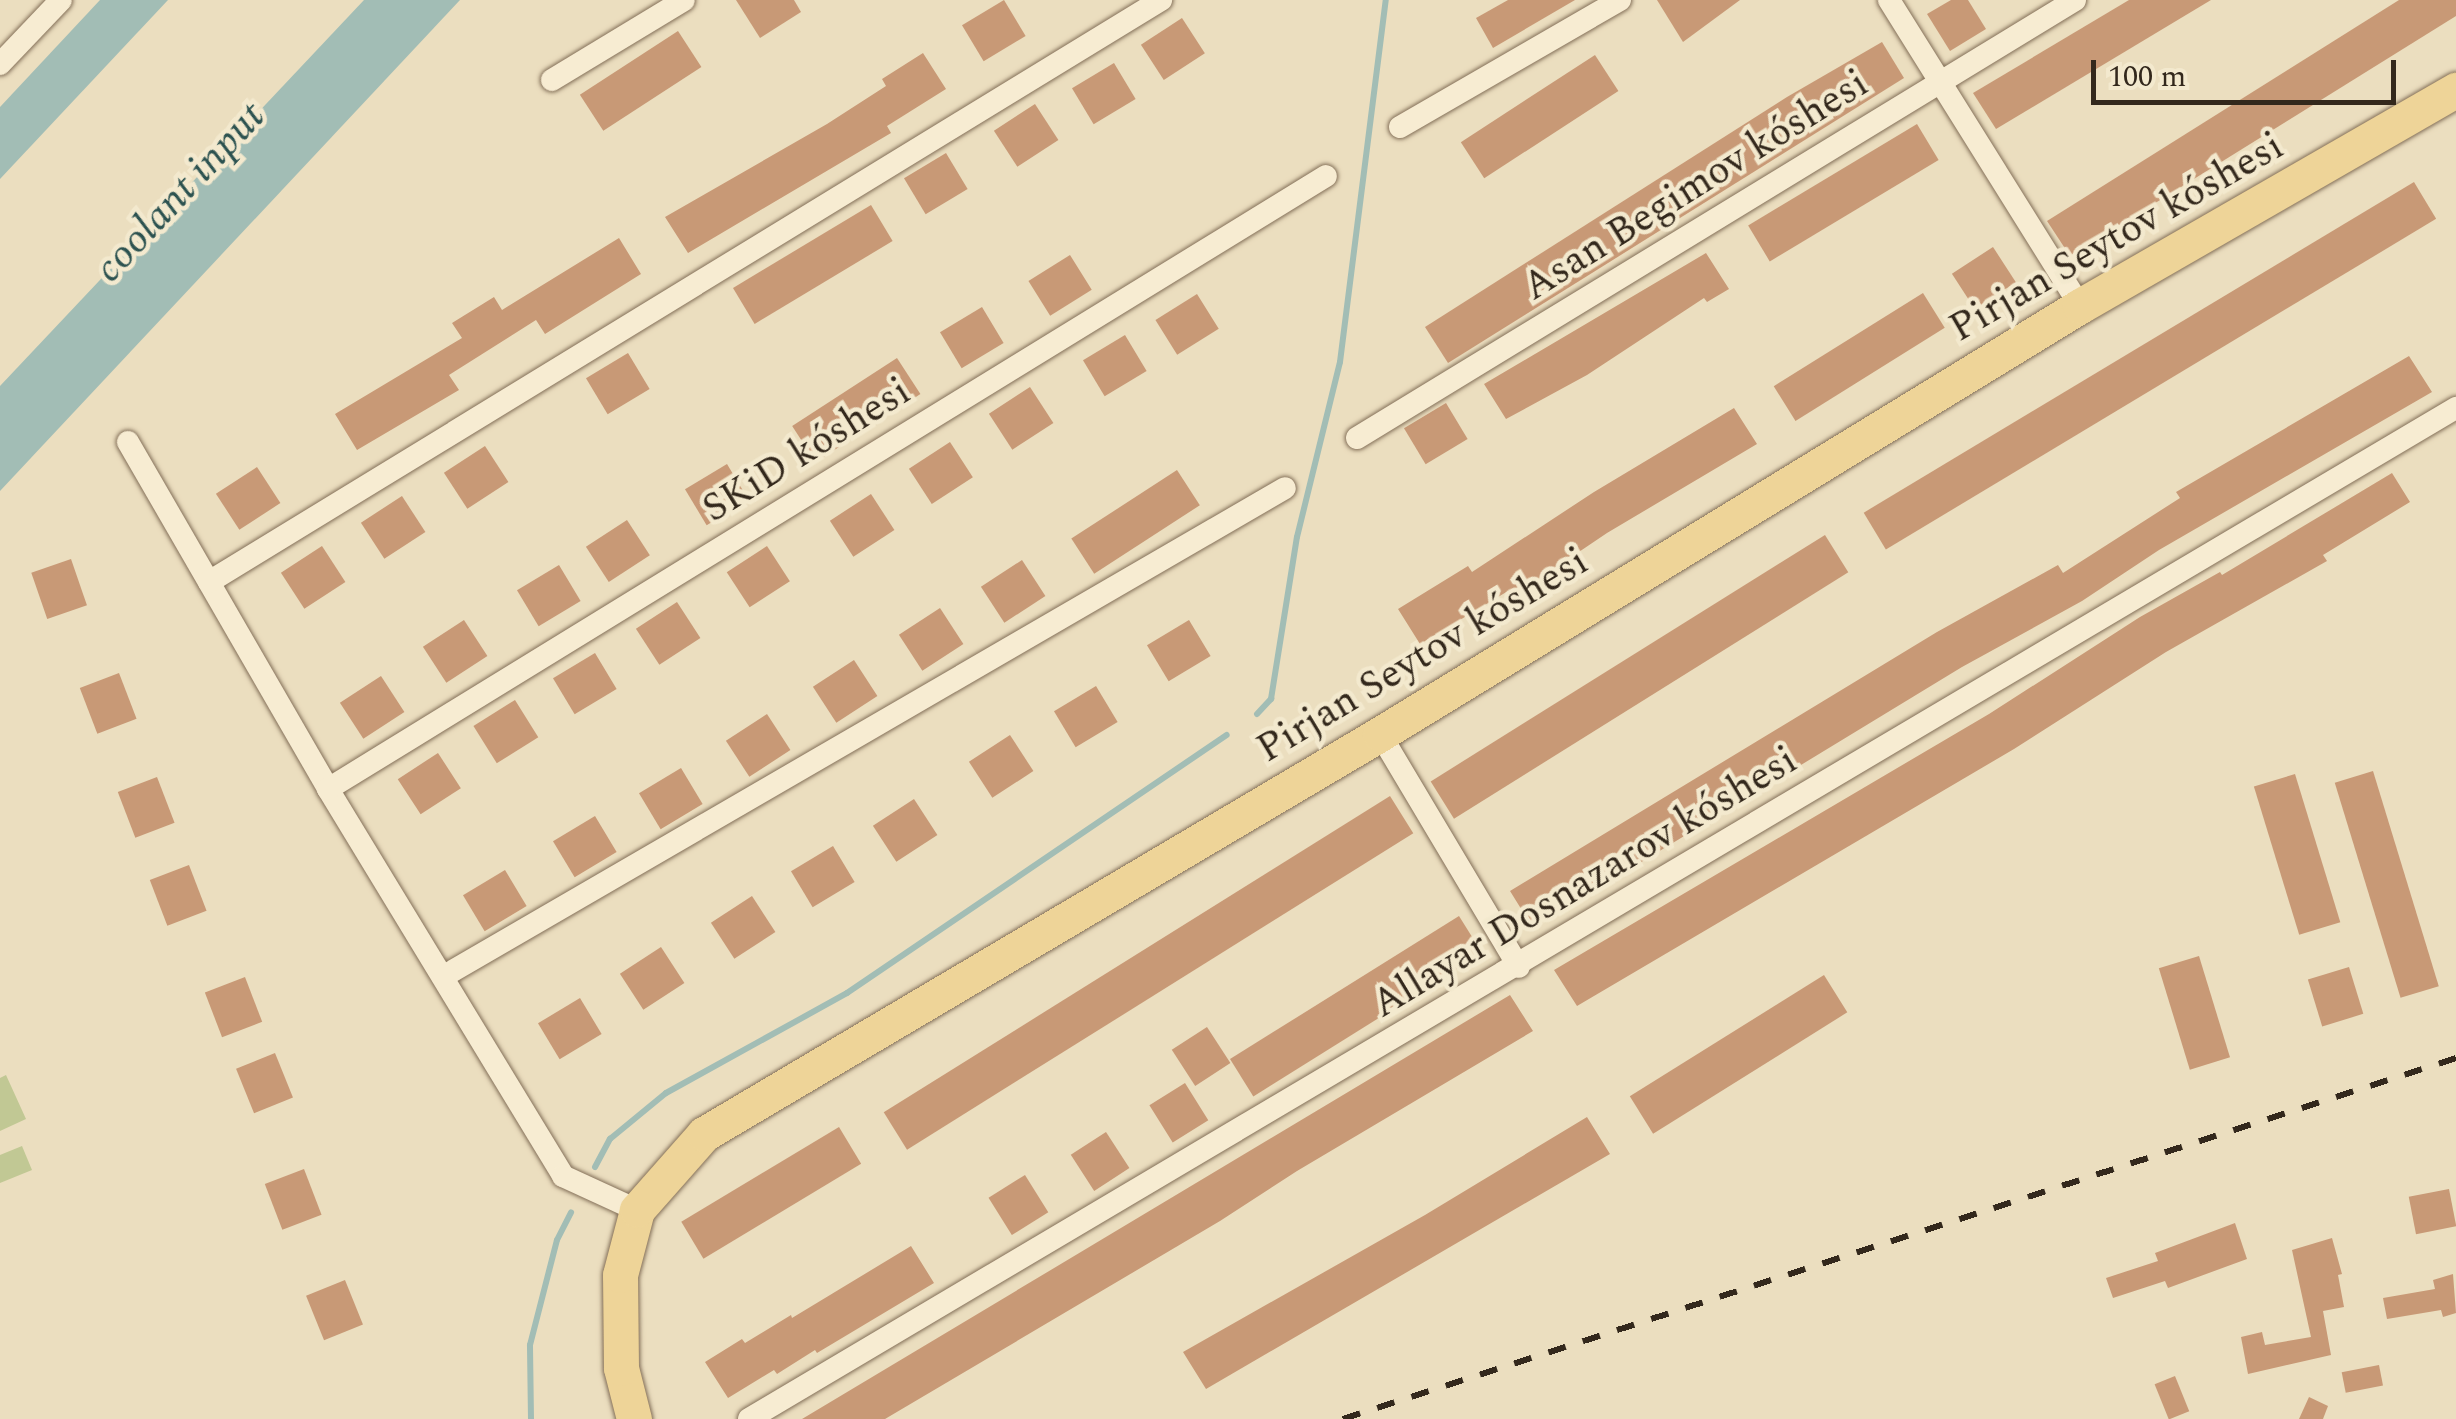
<!DOCTYPE html>
<meta charset="utf-8">
<style>
body{margin:0}
#map{position:relative;width:2456px;height:1419px;overflow:hidden;background:#ebdebf;font-family:Spectral,serif}
div>[style]{position:absolute}
.green>*{inset:0;background:#c1c894}
.water>*{inset:0;background:#a2bdb5}
.stream>*{height:6px;margin:-3px;padding:0 3px;transform-origin:3px;border-radius:3px;background:#a2bdb5}
.building>*{inset:0;background:#c89976;transform-origin:0 0}
.roads{filter:drop-shadow(0 0 2px #836f58) drop-shadow(0 0 2px #836f58)}
.minor>*{height:22px;margin:-11px;padding:0 11px;transform-origin:11px;border-radius:11px;background:#f7ecd2}
.primary>*{height:35px;margin:-17.5px;padding:0 17.5px;transform-origin:17.5px;border-radius:17.5px;background:#eed498}
.rail>*{height:6px;margin-top:-3px;transform-origin:0;background:repeating-linear-gradient(90deg,#33281c 0 18px,transparent 0 36px)}
span{translate:-50% -50%;white-space:nowrap;text-align:center;line-height:1.15;-webkit-text-stroke:9px #f3e9ce;paint-order:stroke}
.street-label{font-size:40px;color:#33281c}
.water-label{font-size:42px;color:#2c5250;font-style:italic}
.scale{position:absolute;left:2091px;top:60px;width:305px;height:45px;box-sizing:border-box;border:5px solid #33281c;border-top:0;padding-left:12px;font-size:30px;line-height:35px;white-space:nowrap;color:#33281c;-webkit-text-stroke:8px #f3e9ce;paint-order:stroke}
</style>
<div id="map">
<div class="green">
<div style="clip-path:polygon(6px 1075px,26px 1119px,0 1131px,0 1078px)"></div>
<div style="clip-path:polygon(22px 1146px,32px 1170px,0 1183px,0 1155px)"></div>
</div>
<div class="water">
<div style="clip-path:polygon(100px 0,168px 0,0 179px,0 107px)"></div>
<div style="clip-path:polygon(364px 0,460px 0,0 491px,0 386px)"></div>
</div>
<div class="stream">
<div style="left:1257px;top:714px;width:21px;rotate:-47deg"></div>
<div style="left:1271px;top:699px;width:164px;rotate:-80.9deg"></div>
<div style="left:1297px;top:537px;width:180px;rotate:-76.2deg"></div>
<div style="left:1340px;top:362px;width:365px;rotate:-82.8deg"></div>
<div style="left:595px;top:1167px;width:32px;rotate:-62deg"></div>
<div style="left:610px;top:1139px;width:72px;rotate:-39.4deg"></div>
<div style="left:666px;top:1093px;width:207px;rotate:-28.9deg"></div>
<div style="left:847px;top:993px;width:459px;rotate:-34.2deg"></div>
<div style="left:531px;top:1419px;width:74px;rotate:-90.8deg"></div>
<div style="left:530px;top:1345px;width:108px;rotate:-75.6deg"></div>
<div style="left:557px;top:1240px;width:31px;rotate:-63deg"></div>
</div>
<div class="building">
<div style="clip-path:polygon(736px 0,794px 0,801px 12px,760px 38px)"></div>
<div style="left:1004px;top:0;width:42px;height:49px;rotate:59deg"></div>
<div style="clip-path:polygon(1508px 0,1575px 0,1493px 48px,1476px 18px)"></div>
<div style="clip-path:polygon(1657px 0,1740px 0,1683px 42px)"></div>
<div style="clip-path:polygon(1951px 0,1968px 0,1986px 29px,1950px 51px,1927px 14px)"></div>
<div style="clip-path:polygon(2129px 0,2211px 0,1996px 129px,1973px 93px)"></div>
<div style="clip-path:polygon(2399px 0,2456px 0,2456px 16px,2070px 256px,2047px 221px)"></div>
<div style="left:1182px;top:18px;width:42px;height:49px;rotate:57deg"></div>
<div style="left:678px;top:31px;width:43px;height:117px;rotate:57deg"></div>
<div style="clip-path:polygon(1882px 42px,1904px 78px,1448px 363px,1425px 327px,1787px 97px)"></div>
<div style="clip-path:polygon(923px 53px,946px 89px,887px 126px,891px 133px,688px 253px,665px 217px,827px 124px,886px 86px,882px 79px)"></div>
<div style="left:1595px;top:55px;width:43px;height:160px;rotate:57deg"></div>
<div style="left:1114px;top:63px;width:42px;height:49px;rotate:59deg"></div>
<div style="left:1035px;top:104px;width:43px;height:49px;rotate:57deg"></div>
<div style="left:1917px;top:124px;width:42px;height:197px;rotate:59deg"></div>
<div style="left:946px;top:153px;width:42px;height:49px;rotate:59deg"></div>
<div style="left:2414px;top:182px;width:43px;height:642px;rotate:59deg"></div>
<div style="left:871px;top:205px;width:42px;height:161px;rotate:59deg"></div>
<div style="clip-path:polygon(619px 238px,641px 274px,545px 334px,536px 320px,449px 375px,459px 390px,357px 450px,335px 414px,462px 338px,452px 323px,494px 297px,502px 310px)"></div>
<div style="left:1993px;top:247px;width:42px;height:49px;rotate:57deg"></div>
<div style="clip-path:polygon(1706px 253px,1729px 289px,1707px 302px,1704px 298px,1587px 375px,1506px 419px,1484px 384px)"></div>
<div style="left:1070px;top:255px;width:41px;height:49px;rotate:58deg"></div>
<div style="left:1923px;top:293px;width:41px;height:176px;rotate:58deg"></div>
<div style="left:1197px;top:294px;width:41px;height:49px;rotate:58deg"></div>
<div style="left:982px;top:307px;width:42px;height:49px;rotate:59deg"></div>
<div style="left:1125px;top:335px;width:42px;height:49px;rotate:59deg"></div>
<div style="left:628px;top:353px;width:42px;height:49px;rotate:59deg"></div>
<div style="clip-path:polygon(2409px 356px,2432px 392px,2159px 550px,2082px 601px,1962px 667px,1533px 928px,1510px 891px,1937px 632px,2058px 565px,2063px 573px,2180px 498px,2176px 492px)"></div>
<div style="left:897px;top:358px;width:43px;height:125px;rotate:57deg"></div>
<div style="left:1030px;top:387px;width:43px;height:49px;rotate:57deg"></div>
<div style="left:1446px;top:403px;width:42px;height:49px;rotate:59deg"></div>
<div style="clip-path:polygon(1734px 408px,1757px 444px,1607px 533px,1512px 597px,1508px 591px,1420px 644px,1398px 609px,1468px 566px,1472px 572px,1594px 492px)"></div>
<div style="left:950px;top:442px;width:42px;height:49px;rotate:57deg"></div>
<div style="left:485px;top:446px;width:43px;height:49px;rotate:57deg"></div>
<div style="left:727px;top:464px;width:42px;height:49px;rotate:59deg"></div>
<div style="left:257px;top:467px;width:43px;height:49px;rotate:57deg"></div>
<div style="left:1177px;top:470px;width:42px;height:126px;rotate:57deg"></div>
<div style="clip-path:polygon(2392px 473px,2410px 502px,2323px 555px,2327px 561px,2166px 652px,2014px 749px,1577px 1006px,1554px 970px,1989px 714px,2140px 617px,2220px 572px,2222px 575px)"></div>
<div style="left:871px;top:494px;width:43px;height:49px;rotate:57deg"></div>
<div style="left:402px;top:496px;width:43px;height:49px;rotate:57deg"></div>
<div style="left:627px;top:520px;width:42px;height:49px;rotate:57deg"></div>
<div style="left:1825px;top:535px;width:44px;height:465px;rotate:58deg"></div>
<div style="left:322px;top:546px;width:43px;height:49px;rotate:57deg"></div>
<div style="left:767px;top:546px;width:42px;height:48px;rotate:57deg"></div>
<div style="left:71px;top:559px;width:49px;height:42px;rotate:71deg"></div>
<div style="left:1022px;top:560px;width:43px;height:49px;rotate:57deg"></div>
<div style="left:559px;top:565px;width:42px;height:49px;rotate:59deg"></div>
<div style="left:677px;top:602px;width:43px;height:49px;rotate:57deg"></div>
<div style="left:940px;top:608px;width:43px;height:49px;rotate:57deg"></div>
<div style="left:464px;top:620px;width:43px;height:49px;rotate:57deg"></div>
<div style="left:1189px;top:620px;width:42px;height:49px;rotate:59deg"></div>
<div style="left:595px;top:653px;width:42px;height:49px;rotate:59deg"></div>
<div style="left:854px;top:660px;width:43px;height:49px;rotate:57deg"></div>
<div style="left:119px;top:673px;width:49px;height:42px;rotate:69deg"></div>
<div style="left:381px;top:676px;width:43px;height:49px;rotate:57deg"></div>
<div style="left:1096px;top:686px;width:42px;height:49px;rotate:59deg"></div>
<div style="left:515px;top:700px;width:44px;height:49px;rotate:58deg"></div>
<div style="left:767px;top:714px;width:43px;height:49px;rotate:57deg"></div>
<div style="left:1010px;top:735px;width:43px;height:49px;rotate:57deg"></div>
<div style="left:438px;top:753px;width:42px;height:48px;rotate:57deg"></div>
<div style="left:681px;top:768px;width:42px;height:49px;rotate:59deg"></div>
<div style="left:2373px;top:771px;width:225px;height:40px;rotate:73deg"></div>
<div style="left:2295px;top:774px;width:155px;height:43px;rotate:73deg"></div>
<div style="left:157px;top:777px;width:49px;height:42px;rotate:69deg"></div>
<div style="left:1390px;top:796px;width:44px;height:597px;rotate:58deg"></div>
<div style="left:914px;top:799px;width:43px;height:49px;rotate:57deg"></div>
<div style="left:595px;top:816px;width:42px;height:49px;rotate:59deg"></div>
<div style="left:833px;top:846px;width:42px;height:49px;rotate:59deg"></div>
<div style="left:189px;top:865px;width:49px;height:42px;rotate:69deg"></div>
<div style="left:505px;top:870px;width:42px;height:49px;rotate:59deg"></div>
<div style="left:752px;top:896px;width:43px;height:49px;rotate:57deg"></div>
<div style="left:1459px;top:916px;width:44px;height:270px;rotate:58deg"></div>
<div style="left:661px;top:947px;width:43px;height:49px;rotate:57deg"></div>
<div style="left:2199px;top:956px;width:106px;height:42px;rotate:73deg"></div>
<div style="left:2349px;top:967px;width:49px;height:43px;rotate:73deg"></div>
<div style="left:1824px;top:975px;width:44px;height:229px;rotate:58deg"></div>
<div style="left:245px;top:977px;width:48px;height:43px;rotate:69deg"></div>
<div style="clip-path:polygon(1510px 995px,1533px 1031px,1297px 1171px,1220px 1221px,885px 1419px,802px 1419px)"></div>
<div style="left:580px;top:998px;width:42px;height:49px;rotate:59deg"></div>
<div style="left:1207px;top:1027px;width:43px;height:42px;rotate:57deg"></div>
<div style="left:275px;top:1053px;width:48px;height:42px;rotate:68deg"></div>
<div style="left:1185px;top:1083px;width:44px;height:42px;rotate:58deg"></div>
<div style="clip-path:polygon(1587px 1117px,1610px 1154px,1206px 1389px,1183px 1352px,1425px 1215px)"></div>
<div style="left:839px;top:1127px;width:43px;height:184px;rotate:59deg"></div>
<div style="left:1106px;top:1132px;width:43px;height:42px;rotate:57deg"></div>
<div style="left:304px;top:1169px;width:49px;height:42px;rotate:69deg"></div>
<div style="left:1025px;top:1175px;width:44px;height:43px;rotate:58deg"></div>
<div style="left:2449px;top:1189px;width:38px;height:41px;rotate:79deg"></div>
<div style="clip-path:polygon(2235px 1223px,2247px 1259px,2168px 1288px,2165px 1281px,2113px 1298px,2106px 1278px,2158px 1261px,2155px 1253px)"></div>
<div style="clip-path:polygon(2332px 1238px,2342px 1274px,2338px 1275px,2344px 1307px,2323px 1311px,2331px 1355px,2248px 1374px,2241px 1337px,2262px 1332px,2265px 1345px,2311px 1337px,2292px 1250px)"></div>
<div style="clip-path:polygon(911px 1246px,934px 1283px,817px 1353px,815px 1350px,777px 1374px,774px 1370px,728px 1398px,705px 1362px,742px 1339px,745px 1343px,791px 1315px,792px 1318px)"></div>
<div style="clip-path:polygon(2453px 1274px,2456px 1313px,2443px 1317px,2441px 1310px,2387px 1319px,2383px 1298px,2435px 1289px,2433px 1280px)"></div>
<div style="left:345px;top:1280px;width:48px;height:42px;rotate:68deg"></div>
<div style="left:2379px;top:1365px;width:21px;height:38px;rotate:79deg"></div>
<div style="left:2175px;top:1376px;width:38px;height:22px;rotate:68deg"></div>
<div style="clip-path:polygon(2309px 1397px,2328px 1406px,2323px 1419px,2299px 1419px)"></div>
</div>
<div class="roads">
<div class="minor">
<div style="left:1889px;top:0;width:361px;rotate:58deg"></div>
<div style="left:0;top:64px;width:88px;rotate:-46.4deg"></div>
<div style="left:552px;top:80px;width:154px;rotate:-31.2deg"></div>
<div style="left:1400px;top:127px;width:254px;rotate:-30deg"></div>
<div style="left:1357px;top:438px;width:841px;rotate:-31.38deg"></div>
<div style="left:128px;top:442px;width:401px;rotate:60deg"></div>
<div style="left:328px;top:789px;width:453px;rotate:58.7deg"></div>
<div style="left:563px;top:1176px;width:81px;rotate:24.7deg"></div>
<div style="left:209px;top:582px;width:1116px;rotate:-31.44deg"></div>
<div style="left:1380px;top:734px;width:271px;rotate:59.2deg"></div>
<div style="left:328px;top:789px;width:1171px;rotate:-31.56deg"></div>
<div style="left:444px;top:976px;width:972px;rotate:-30.12deg"></div>
<div style="left:749px;top:1419px;width:1984px;rotate:-30.64deg"></div>
</div>
<div class="primary">
<div style="left:634px;top:1419px;width:53px;rotate:-104.3deg"></div>
<div style="left:621px;top:1368px;width:93px;rotate:-90.6deg"></div>
<div style="left:620px;top:1275px;width:67px;rotate:-75.3deg"></div>
<div style="left:637px;top:1210px;width:101px;rotate:-48.6deg"></div>
<div style="left:704px;top:1134px;width:785px;rotate:-30.61deg"></div>
<div style="left:1380px;top:734px;width:820px;rotate:-31.44deg"></div>
<div style="left:2080px;top:306px;width:434px;rotate:-29.9deg"></div>
</div>
</div>
<div class="rail">
<div style="left:1343px;top:1419px;width:1170px;rotate:-17.97deg"></div>
</div>
<div class="street-label">
<span style="left:1696px;top:186px;rotate:-32deg">Asan Begimov kóshesi</span>
<span style="left:2117px;top:238px;rotate:-30deg">Pirjan Seytov kóshesi</span>
<span style="left:807px;top:451px;rotate:-32deg">SKiD kóshesi</span>
<span style="left:1423px;top:656px;rotate:-31deg">Pirjan Seytov kóshesi</span>
<span style="left:1585px;top:883px;rotate:-31deg">Allayar Dosnazarov kóshesi</span>
</div>
<div class="water-label">
<span style="left:180px;top:193px;rotate:-47deg">coolant input</span>
</div>
<div class="scale">100 m</div>
</div>
